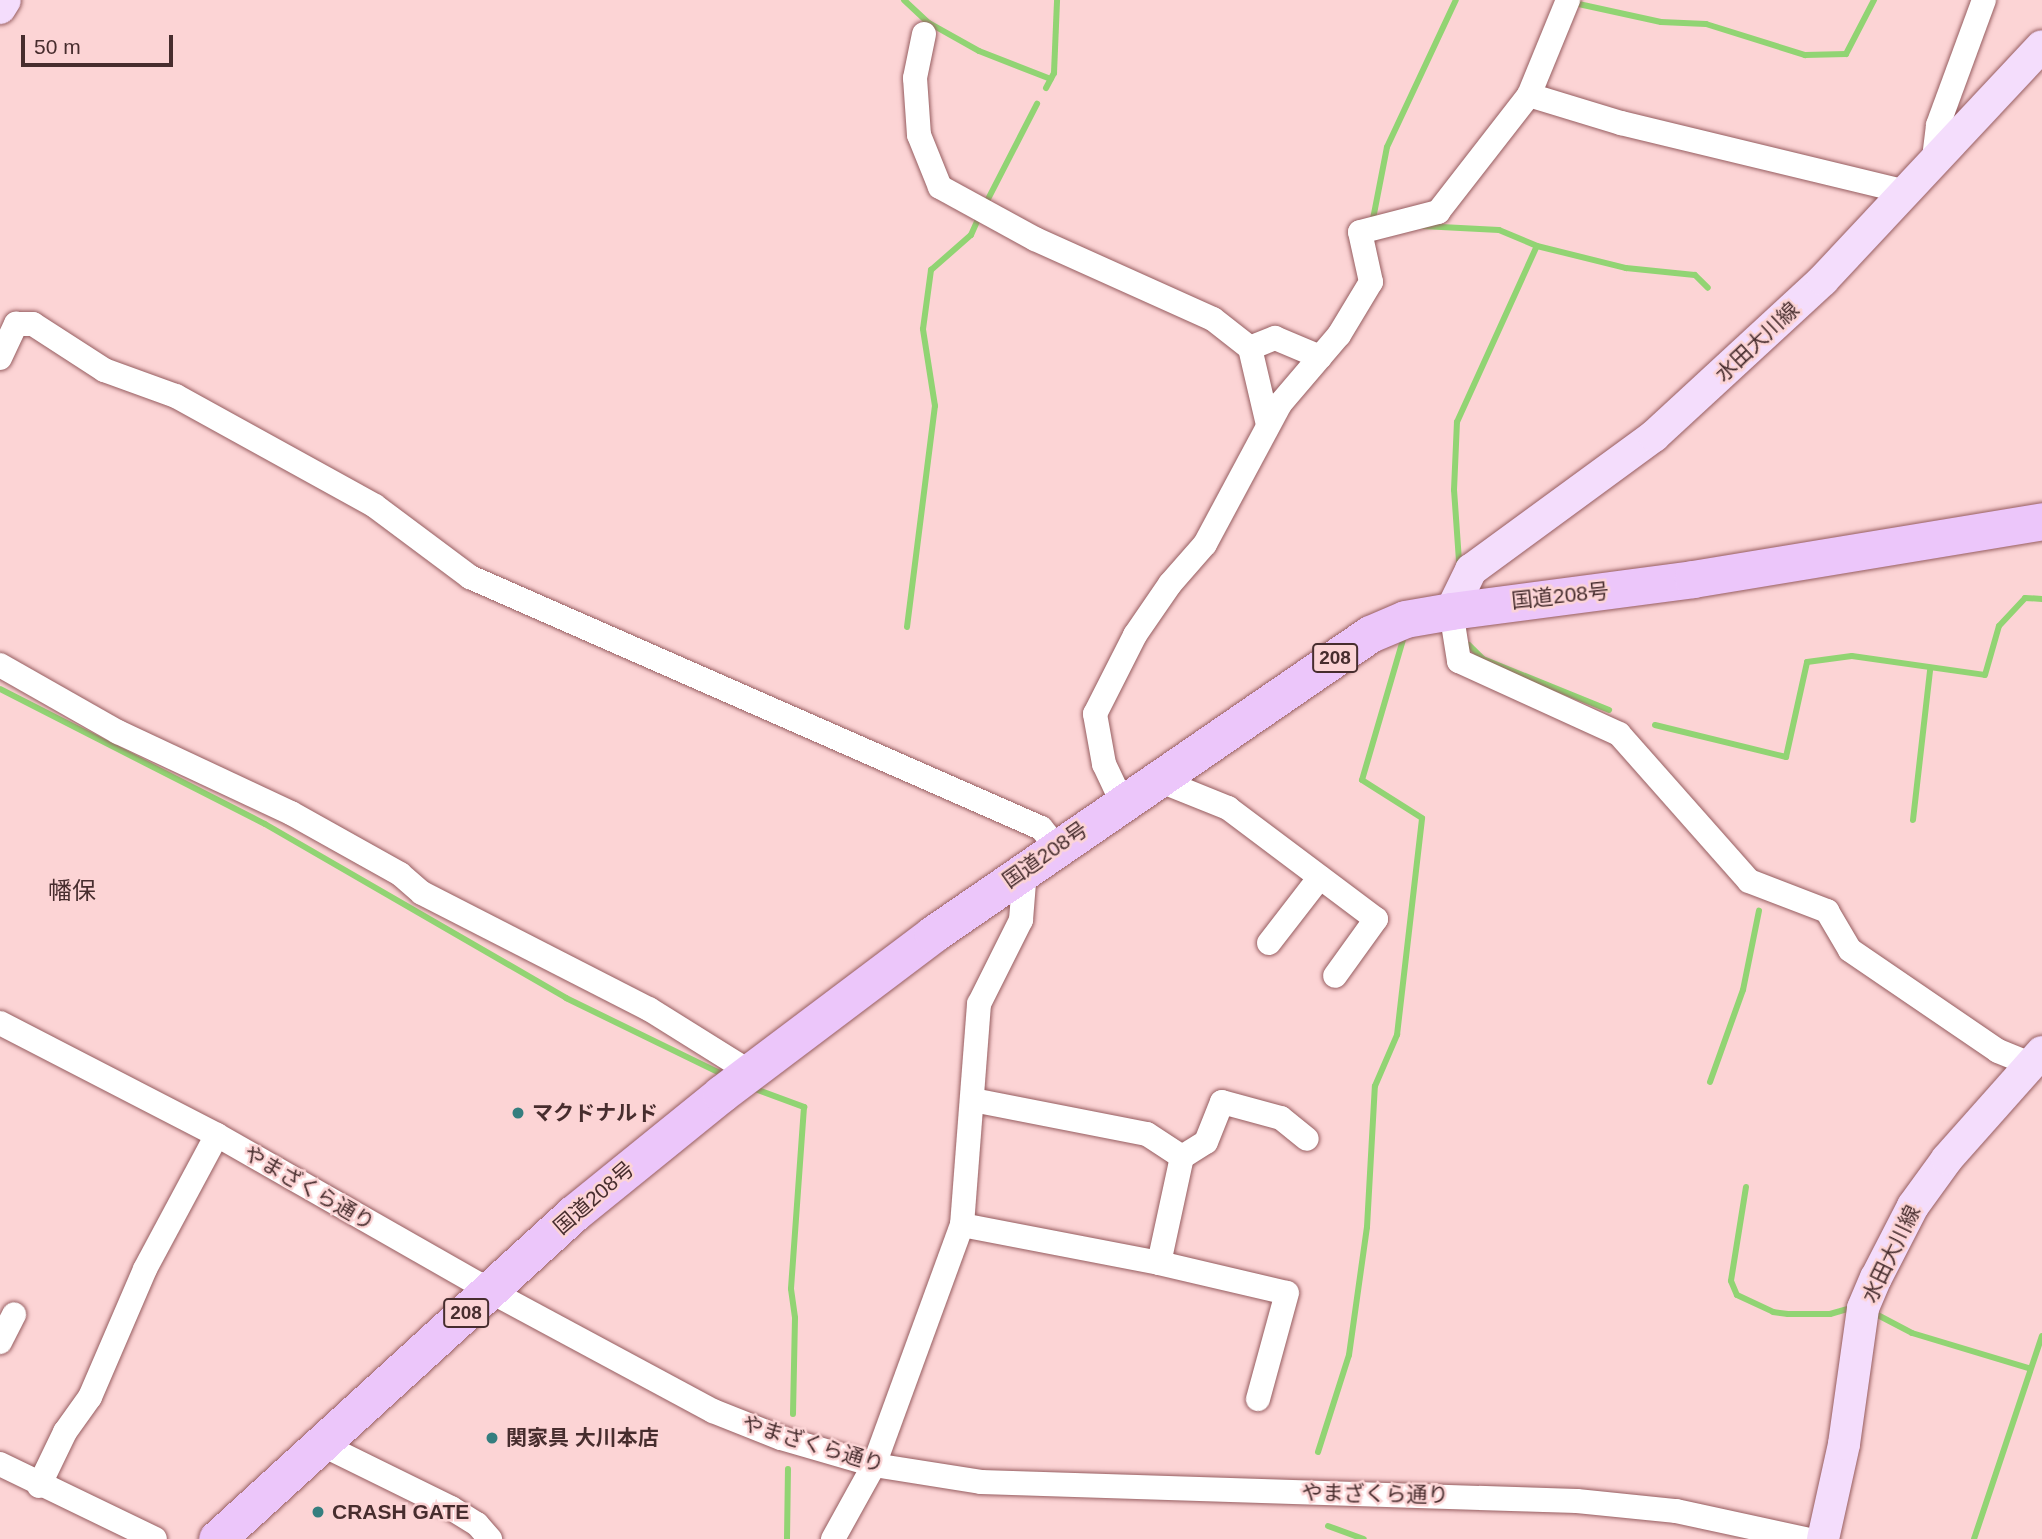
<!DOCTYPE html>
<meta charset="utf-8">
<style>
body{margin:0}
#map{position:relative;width:2042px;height:1539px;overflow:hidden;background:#fcd4d5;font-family:Helvetica,"Noto Sans JP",sans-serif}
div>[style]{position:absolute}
.stream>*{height:6px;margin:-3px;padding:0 3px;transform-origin:3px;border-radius:3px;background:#91d473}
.roads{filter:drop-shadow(0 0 2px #965d60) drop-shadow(0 0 2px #965d60)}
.minor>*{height:24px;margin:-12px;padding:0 12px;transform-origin:12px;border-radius:12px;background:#fff}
.major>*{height:32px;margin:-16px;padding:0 16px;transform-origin:16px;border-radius:16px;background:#f4ddfc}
.highway>*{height:37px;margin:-18.5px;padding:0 18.5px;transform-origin:18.5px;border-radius:18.5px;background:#ecc6fa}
.dots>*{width:19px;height:19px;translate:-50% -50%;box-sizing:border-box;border:4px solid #fcd4d5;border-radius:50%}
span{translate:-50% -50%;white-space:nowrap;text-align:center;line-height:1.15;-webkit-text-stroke:5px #fcd4d5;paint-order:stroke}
.shield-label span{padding:2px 5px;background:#fcd4d5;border:2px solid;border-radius:5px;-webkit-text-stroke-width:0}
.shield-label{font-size:19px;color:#472d2e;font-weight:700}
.street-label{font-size:21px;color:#472d2e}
.poi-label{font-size:21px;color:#472d2e;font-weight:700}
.left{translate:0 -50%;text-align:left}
.quarter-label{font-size:24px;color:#472d2e}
.scale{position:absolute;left:21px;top:35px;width:152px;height:32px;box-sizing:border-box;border:4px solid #472d2e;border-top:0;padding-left:9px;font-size:21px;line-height:24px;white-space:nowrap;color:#472d2e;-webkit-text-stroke:5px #fcd4d5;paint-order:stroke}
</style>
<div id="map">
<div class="stream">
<div style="left:904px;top:0;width:34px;rotate:43deg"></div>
<div style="left:929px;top:23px;width:57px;rotate:29.2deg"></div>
<div style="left:979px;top:51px;width:77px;rotate:21.3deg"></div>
<div style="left:1574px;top:3px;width:89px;rotate:12.3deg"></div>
<div style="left:1661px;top:22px;width:45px;rotate:2.5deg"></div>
<div style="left:1706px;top:24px;width:104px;rotate:17.4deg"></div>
<div style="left:1805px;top:55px;width:41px;rotate:-1.4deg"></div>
<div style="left:1846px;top:54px;width:61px;rotate:-62.6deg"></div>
<div style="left:1046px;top:88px;width:17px;rotate:-62deg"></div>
<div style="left:1054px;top:73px;width:73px;rotate:-87.6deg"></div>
<div style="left:985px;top:205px;width:114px;rotate:-62.8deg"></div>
<div style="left:1373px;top:219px;width:73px;rotate:-79deg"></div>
<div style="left:1387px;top:147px;width:162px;rotate:-64.9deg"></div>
<div style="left:1422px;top:226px;width:77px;rotate:3deg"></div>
<div style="left:1499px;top:230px;width:41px;rotate:22.8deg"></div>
<div style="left:1537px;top:246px;width:92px;rotate:13.9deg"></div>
<div style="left:1626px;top:268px;width:69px;rotate:5.8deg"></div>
<div style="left:1695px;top:275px;width:18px;rotate:45deg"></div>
<div style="left:1459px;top:561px;width:71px;rotate:-94deg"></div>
<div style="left:1454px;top:490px;width:68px;rotate:-87.5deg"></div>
<div style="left:1457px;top:422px;width:193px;rotate:-65.6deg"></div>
<div style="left:907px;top:627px;width:223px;rotate:-82.8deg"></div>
<div style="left:935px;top:406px;width:78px;rotate:-98.9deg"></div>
<div style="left:923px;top:329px;width:60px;rotate:-82.3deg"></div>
<div style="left:931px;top:270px;width:53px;rotate:-41.2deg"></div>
<div style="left:971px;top:235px;width:22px;rotate:-66deg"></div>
<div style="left:1469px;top:645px;width:20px;rotate:45deg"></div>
<div style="left:1483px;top:659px;width:136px;rotate:22deg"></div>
<div style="left:0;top:689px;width:297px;rotate:27deg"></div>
<div style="left:265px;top:824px;width:348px;rotate:30deg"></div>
<div style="left:566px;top:998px;width:176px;rotate:26deg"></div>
<div style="left:1655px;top:725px;width:135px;rotate:13.7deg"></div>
<div style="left:1786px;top:757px;width:97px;rotate:-77.5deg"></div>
<div style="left:1807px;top:662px;width:45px;rotate:-7.6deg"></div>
<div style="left:1852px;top:656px;width:134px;rotate:8.1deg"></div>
<div style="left:1985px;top:675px;width:51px;rotate:-74.1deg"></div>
<div style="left:1999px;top:626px;width:38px;rotate:-47deg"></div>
<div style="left:2025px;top:598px;width:17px;rotate:3deg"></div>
<div style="left:1913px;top:820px;width:151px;rotate:-83.5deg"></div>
<div style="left:1710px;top:1082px;width:98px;rotate:-70.3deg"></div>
<div style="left:1743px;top:990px;width:81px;rotate:-78.6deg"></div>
<div style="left:750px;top:1087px;width:58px;rotate:20.3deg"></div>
<div style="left:804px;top:1107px;width:182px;rotate:94.1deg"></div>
<div style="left:791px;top:1289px;width:29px;rotate:82deg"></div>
<div style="left:795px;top:1318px;width:96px;rotate:91.2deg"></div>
<div style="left:1746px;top:1187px;width:95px;rotate:99.1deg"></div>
<div style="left:1731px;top:1281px;width:15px;rotate:67deg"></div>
<div style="left:1737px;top:1295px;width:40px;rotate:25deg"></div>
<div style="left:1773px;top:1312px;width:15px;rotate:8deg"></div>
<div style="left:1788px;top:1314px;width:42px"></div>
<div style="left:1830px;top:1314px;width:25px;rotate:-16deg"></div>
<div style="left:1872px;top:1312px;width:45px;rotate:27.7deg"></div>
<div style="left:1912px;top:1333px;width:121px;rotate:16.8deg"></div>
<div style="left:1318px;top:1452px;width:102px;rotate:-72.3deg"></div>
<div style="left:1349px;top:1355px;width:129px;rotate:-82deg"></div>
<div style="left:1367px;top:1227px;width:141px;rotate:-86.8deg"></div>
<div style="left:1375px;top:1086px;width:56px;rotate:-66.7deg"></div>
<div style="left:1397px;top:1035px;width:218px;rotate:-83.4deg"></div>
<div style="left:1422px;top:818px;width:71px;rotate:-147.7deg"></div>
<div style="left:1362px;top:780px;width:150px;rotate:-73.7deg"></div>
<div style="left:1328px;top:1526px;width:38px;rotate:20deg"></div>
<div style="left:787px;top:1539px;width:70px;rotate:-89.2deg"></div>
<div style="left:1974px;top:1539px;width:214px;rotate:-71.5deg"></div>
</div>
<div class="roads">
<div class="minor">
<div style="left:924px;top:34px;width:45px;rotate:101.6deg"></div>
<div style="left:915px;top:78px;width:57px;rotate:86deg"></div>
<div style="left:919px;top:135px;width:56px;rotate:68deg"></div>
<div style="left:940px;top:187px;width:108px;rotate:28.7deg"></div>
<div style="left:1035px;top:239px;width:195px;rotate:24.2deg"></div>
<div style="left:1213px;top:319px;width:47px;rotate:38.1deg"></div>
<div style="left:1250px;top:348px;width:79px;rotate:76.8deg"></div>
<div style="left:1529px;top:95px;width:96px;rotate:16.9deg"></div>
<div style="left:1621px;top:123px;width:289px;rotate:13.6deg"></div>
<div style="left:1934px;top:158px;width:33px;rotate:-83deg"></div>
<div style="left:1938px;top:125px;width:133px;rotate:-69.8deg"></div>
<div style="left:1250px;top:348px;width:27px;rotate:-22deg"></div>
<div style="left:1275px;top:338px;width:49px;rotate:22.9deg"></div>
<div style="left:0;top:358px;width:38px;rotate:-65deg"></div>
<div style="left:16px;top:324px;width:17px"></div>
<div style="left:33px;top:324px;width:85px;rotate:32.9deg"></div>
<div style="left:104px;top:370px;width:77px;rotate:19.9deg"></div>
<div style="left:176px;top:396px;width:227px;rotate:28.9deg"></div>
<div style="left:375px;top:506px;width:119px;rotate:36.8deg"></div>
<div style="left:470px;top:577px;width:624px;rotate:23.73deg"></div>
<div style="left:1041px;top:828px;width:25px;rotate:50deg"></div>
<div style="left:1451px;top:611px;width:51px;rotate:80.9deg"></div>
<div style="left:1459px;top:661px;width:176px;rotate:24.5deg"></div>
<div style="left:1619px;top:734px;width:196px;rotate:48.5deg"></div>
<div style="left:1749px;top:881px;width:84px;rotate:21deg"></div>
<div style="left:1827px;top:911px;width:45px;rotate:59.5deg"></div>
<div style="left:1850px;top:950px;width:179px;rotate:34.3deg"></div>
<div style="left:1998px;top:1051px;width:35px;rotate:22deg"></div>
<div style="left:0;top:665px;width:136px;rotate:29.6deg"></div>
<div style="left:118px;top:732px;width:191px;rotate:25.1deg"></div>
<div style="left:291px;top:813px;width:125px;rotate:29.2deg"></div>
<div style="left:400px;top:874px;width:29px;rotate:41deg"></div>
<div style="left:422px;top:893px;width:255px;rotate:27.1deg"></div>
<div style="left:649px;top:1009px;width:119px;rotate:32deg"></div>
<div style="left:1156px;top:779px;width:78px;rotate:21.9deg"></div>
<div style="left:1228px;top:808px;width:185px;rotate:36.9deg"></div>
<div style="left:1376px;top:919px;width:70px;rotate:125.7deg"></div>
<div style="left:1122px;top:802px;width:42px;rotate:-115.3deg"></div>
<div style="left:1104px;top:764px;width:51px;rotate:-100.2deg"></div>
<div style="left:1095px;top:714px;width:89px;rotate:-63.1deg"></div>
<div style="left:1135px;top:635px;width:62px;rotate:-55.5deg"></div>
<div style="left:1170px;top:584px;width:53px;rotate:-48.8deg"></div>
<div style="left:1205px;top:544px;width:159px;rotate:-61.8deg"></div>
<div style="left:1280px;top:404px;width:91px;rotate:-49.5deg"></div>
<div style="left:1339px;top:335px;width:62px;rotate:-58.9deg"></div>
<div style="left:1371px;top:282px;width:51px;rotate:-102.4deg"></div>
<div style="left:1360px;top:232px;width:81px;rotate:-14.4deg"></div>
<div style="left:1438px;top:212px;width:148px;rotate:-52.1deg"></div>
<div style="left:1529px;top:95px;width:103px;rotate:-67.7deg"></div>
<div style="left:1269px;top:943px;width:83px;rotate:-52.3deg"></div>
<div style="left:0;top:1023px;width:244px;rotate:27.3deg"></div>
<div style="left:217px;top:1135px;width:314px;rotate:29.7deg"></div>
<div style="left:490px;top:1291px;width:253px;rotate:28.3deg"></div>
<div style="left:713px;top:1411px;width:73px;rotate:21.7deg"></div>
<div style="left:781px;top:1438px;width:97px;rotate:16.2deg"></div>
<div style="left:874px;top:1465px;width:108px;rotate:9deg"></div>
<div style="left:981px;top:1482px;width:596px;rotate:1.83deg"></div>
<div style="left:1577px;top:1501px;width:100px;rotate:5.8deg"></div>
<div style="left:1676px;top:1511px;width:133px;rotate:12.2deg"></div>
<div style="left:973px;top:1100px;width:177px;rotate:11.1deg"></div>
<div style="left:1147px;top:1134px;width:42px;rotate:33.3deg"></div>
<div style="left:962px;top:1225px;width:201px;rotate:10.9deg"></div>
<div style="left:1159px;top:1263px;width:131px;rotate:13.2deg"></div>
<div style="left:1287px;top:1293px;width:110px;rotate:105.3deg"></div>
<div style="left:1159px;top:1263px;width:108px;rotate:-77.8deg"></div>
<div style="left:1182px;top:1157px;width:28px;rotate:-32deg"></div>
<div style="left:1206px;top:1142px;width:43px;rotate:-68.2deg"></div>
<div style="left:1222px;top:1102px;width:61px;rotate:15.2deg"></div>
<div style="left:1281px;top:1118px;width:33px;rotate:39deg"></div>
<div style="left:0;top:1342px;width:31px;rotate:-63deg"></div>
<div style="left:321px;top:1444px;width:145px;rotate:26.2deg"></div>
<div style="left:451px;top:1508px;width:31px;rotate:32deg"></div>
<div style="left:477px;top:1524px;width:20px;rotate:49deg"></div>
<div style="left:0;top:1464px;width:172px;rotate:25.8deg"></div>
<div style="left:39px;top:1486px;width:60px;rotate:-64.3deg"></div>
<div style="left:65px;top:1432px;width:43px;rotate:-54.5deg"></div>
<div style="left:90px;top:1397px;width:139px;rotate:-66.7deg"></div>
<div style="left:145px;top:1269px;width:152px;rotate:-61.8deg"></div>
<div style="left:833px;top:1539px;width:85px;rotate:-61deg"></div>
<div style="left:874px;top:1465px;width:256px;rotate:-69.9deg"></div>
<div style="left:962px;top:1225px;width:222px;rotate:-85.6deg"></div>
<div style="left:979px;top:1004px;width:94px;rotate:-63.4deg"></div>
<div style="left:1021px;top:920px;width:50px;rotate:-85.4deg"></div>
</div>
<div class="major">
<div style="left:0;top:8px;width:9px;rotate:-58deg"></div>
<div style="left:1451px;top:611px;width:46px;rotate:-64deg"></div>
<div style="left:1471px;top:570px;width:227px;rotate:-36.2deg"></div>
<div style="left:1654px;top:436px;width:230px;rotate:-42.7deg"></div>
<div style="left:1823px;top:280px;width:320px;rotate:-46.9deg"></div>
<div style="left:1823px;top:1539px;width:97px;rotate:-77.5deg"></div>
<div style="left:1844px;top:1444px;width:137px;rotate:-82deg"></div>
<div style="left:1863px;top:1308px;width:33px;rotate:-67deg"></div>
<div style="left:1876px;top:1278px;width:81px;rotate:-62.8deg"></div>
<div style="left:1913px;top:1206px;width:58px;rotate:-54.1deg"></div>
<div style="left:1947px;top:1159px;width:143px;rotate:-48.4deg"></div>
</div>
<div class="highway">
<div style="left:217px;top:1539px;width:482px;rotate:-42.4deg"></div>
<div style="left:573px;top:1214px;width:191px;rotate:-39deg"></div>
<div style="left:721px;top:1094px;width:266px;rotate:-37deg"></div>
<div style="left:933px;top:934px;width:530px;rotate:-34.47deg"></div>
<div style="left:1370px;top:634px;width:38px;rotate:-23deg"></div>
<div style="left:1405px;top:619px;width:47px;rotate:-9.9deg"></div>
<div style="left:1451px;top:611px;width:244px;rotate:-7.5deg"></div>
<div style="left:1693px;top:579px;width:354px;rotate:-9.4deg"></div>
</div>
</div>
<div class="dots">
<div style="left:518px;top:1113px;background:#357e7f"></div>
<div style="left:492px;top:1438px;background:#357e7f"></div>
<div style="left:318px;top:1512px;background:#357e7f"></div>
</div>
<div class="shield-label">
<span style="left:1335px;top:658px">208</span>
<span style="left:466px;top:1313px">208</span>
</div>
<div class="street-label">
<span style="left:1757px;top:342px;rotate:-43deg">水田大川線</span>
<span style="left:1560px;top:596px;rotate:-6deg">国道208号</span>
<span style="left:1045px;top:855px;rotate:-35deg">国道208号</span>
<span style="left:309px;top:1188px;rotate:30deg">やまざくら通り</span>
<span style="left:594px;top:1198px;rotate:-41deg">国道208号</span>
<span style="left:1891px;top:1254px;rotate:-64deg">水田大川線</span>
<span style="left:813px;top:1444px;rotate:17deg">やまざくら通り</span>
<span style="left:1375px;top:1494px;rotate:1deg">やまざくら通り</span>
</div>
<div class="poi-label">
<span class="left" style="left:532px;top:1113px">マクドナルド</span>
<span class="left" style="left:506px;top:1438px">関家具 大川本店</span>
<span class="left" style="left:332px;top:1512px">CRASH GATE</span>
</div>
<div class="quarter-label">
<span style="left:72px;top:891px">幡保</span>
</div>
<div class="scale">50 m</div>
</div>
